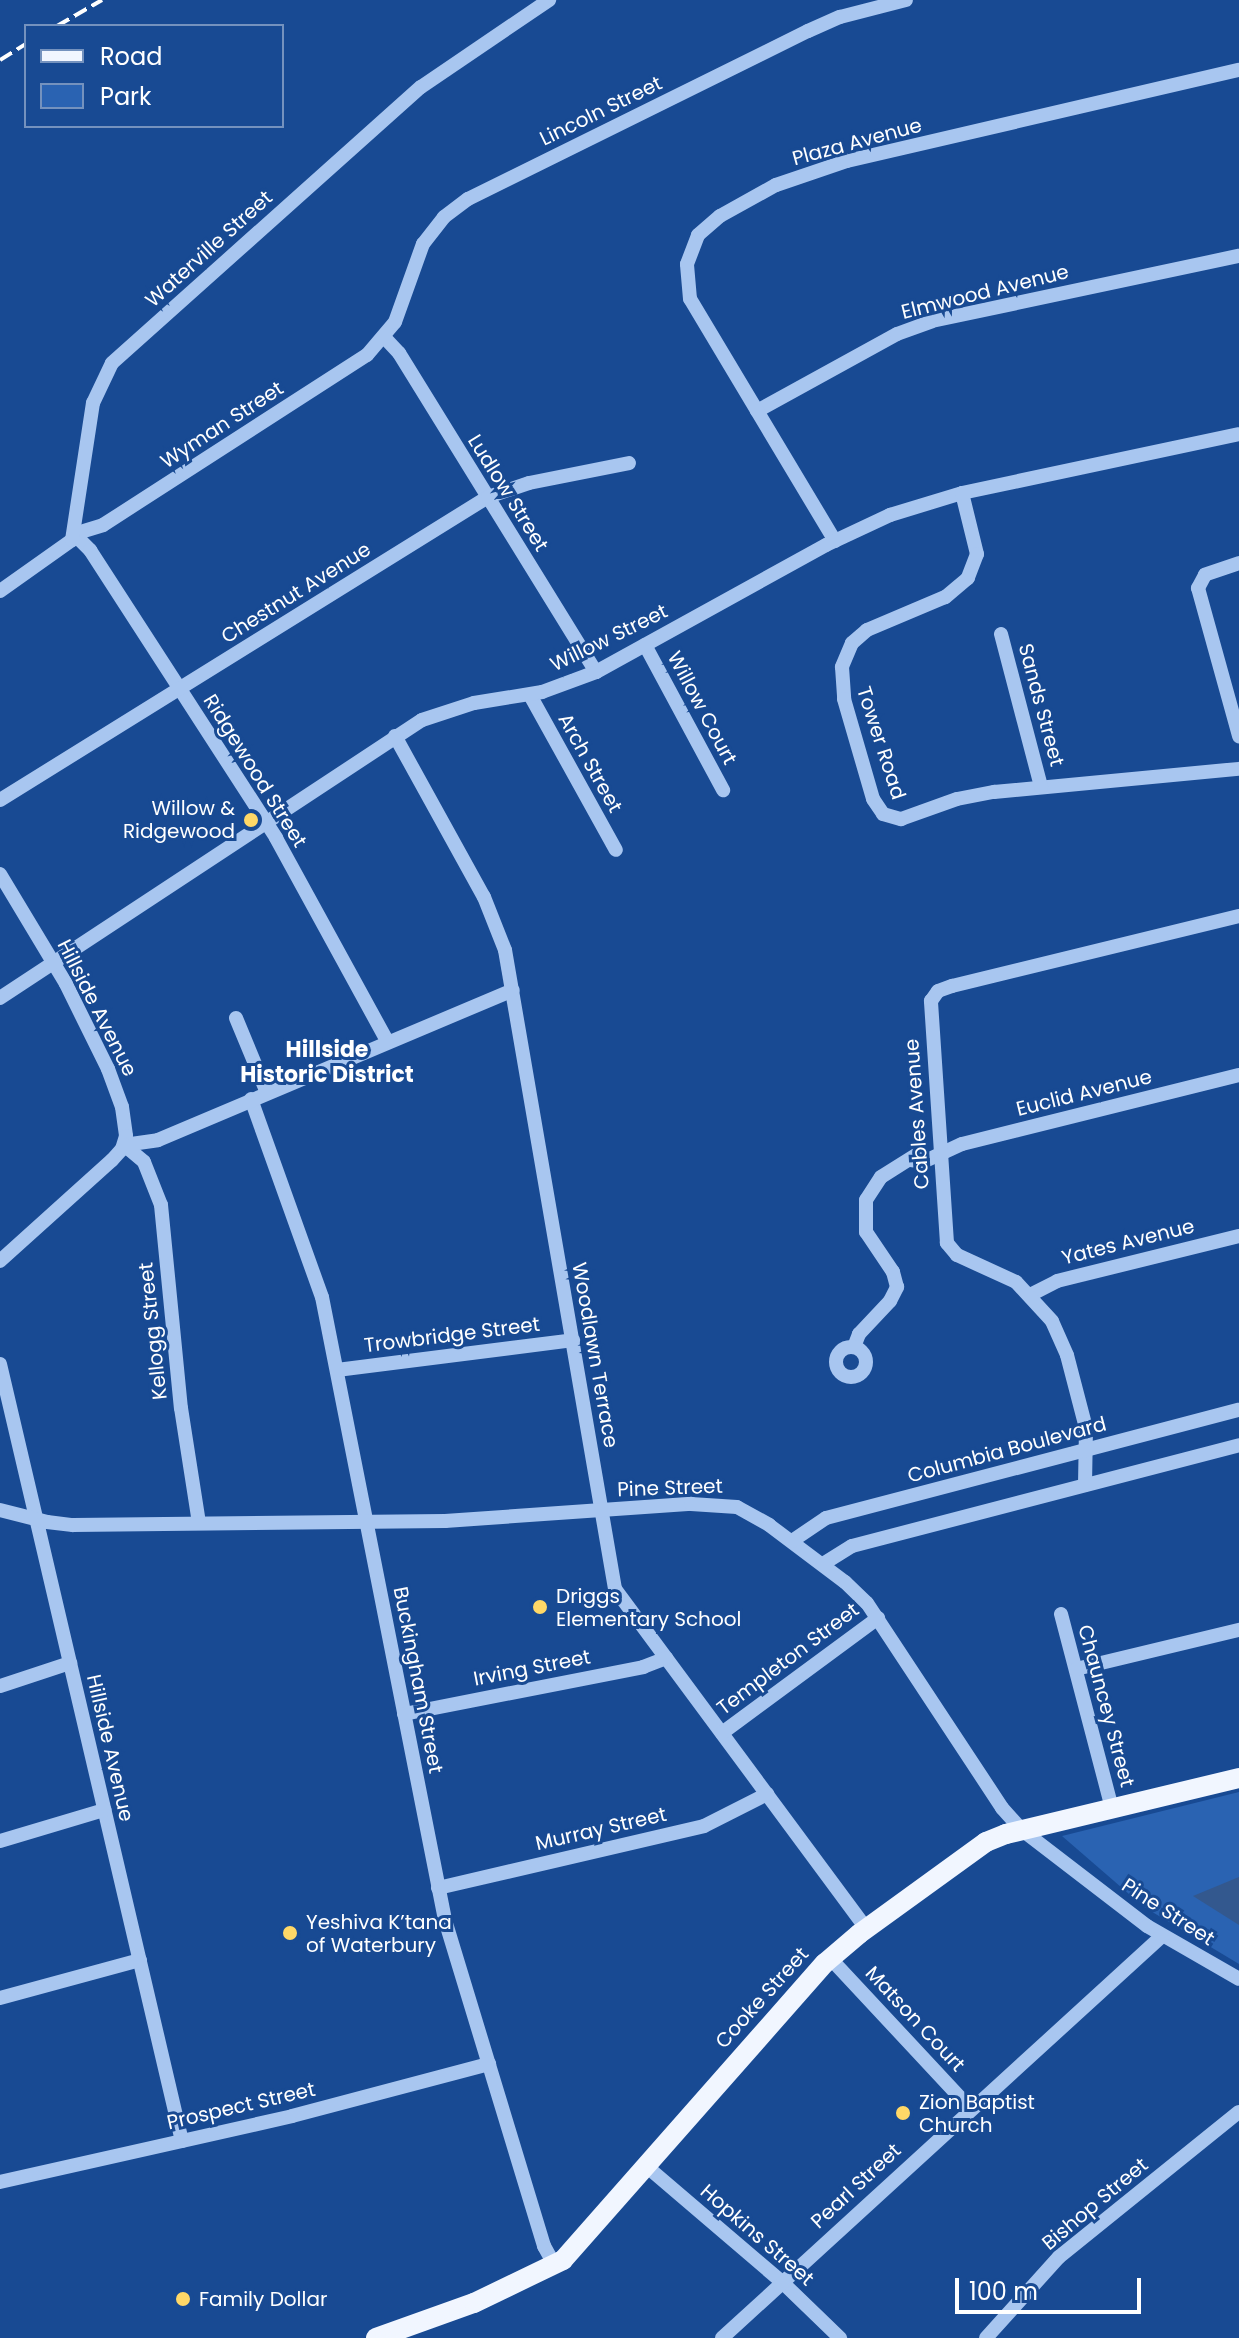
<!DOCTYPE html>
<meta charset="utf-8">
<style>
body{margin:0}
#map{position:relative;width:1239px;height:2338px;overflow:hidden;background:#184a93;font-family:Poppins,sans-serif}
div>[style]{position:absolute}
.green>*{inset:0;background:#2a63b2}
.water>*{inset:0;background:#33588e}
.minor>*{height:14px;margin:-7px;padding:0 7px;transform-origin:7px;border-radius:7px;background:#a8c6f0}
.minor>.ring{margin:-7px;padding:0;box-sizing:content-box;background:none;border:14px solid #a8c6f0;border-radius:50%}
.major>*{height:20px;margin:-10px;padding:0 10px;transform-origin:10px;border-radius:10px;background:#f1f6ff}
.rail>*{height:4px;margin-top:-2px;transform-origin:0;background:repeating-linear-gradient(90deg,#fff 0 14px,transparent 0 20px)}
.dots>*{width:22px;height:22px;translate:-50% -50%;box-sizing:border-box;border:4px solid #184a93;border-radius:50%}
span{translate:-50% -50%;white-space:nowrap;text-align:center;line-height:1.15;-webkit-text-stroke:6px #184a93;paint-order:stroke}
.street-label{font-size:20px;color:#fff}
.poi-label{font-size:20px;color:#fff}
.right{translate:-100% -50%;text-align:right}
.left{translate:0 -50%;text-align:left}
.neighbourhood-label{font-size:22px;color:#fff;font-weight:700}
.legend{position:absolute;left:24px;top:24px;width:260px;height:104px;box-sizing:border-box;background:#184a93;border:2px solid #7492be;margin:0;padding:10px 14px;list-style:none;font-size:24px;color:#fff}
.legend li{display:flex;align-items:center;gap:16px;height:40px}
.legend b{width:40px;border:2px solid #7492be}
.scale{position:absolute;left:955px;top:2278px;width:186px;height:36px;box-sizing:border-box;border:4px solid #fff;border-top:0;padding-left:10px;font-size:24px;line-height:28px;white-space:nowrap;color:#fff;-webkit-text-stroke:6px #184a93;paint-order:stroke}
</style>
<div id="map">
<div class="green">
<div style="clip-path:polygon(1239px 1792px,1239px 1964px,1144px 1907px,1062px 1836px)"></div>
</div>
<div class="water">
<div style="clip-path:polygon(1239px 1877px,1239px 1925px,1193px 1896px)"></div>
</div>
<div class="minor">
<div style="left:384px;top:337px;width:22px;rotate:47deg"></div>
<div style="left:399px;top:353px;width:375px;rotate:58.3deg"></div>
<div style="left:757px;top:411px;width:160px;rotate:-28.8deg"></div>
<div style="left:897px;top:334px;width:37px;rotate:-20deg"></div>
<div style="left:932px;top:321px;width:314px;rotate:-12deg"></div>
<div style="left:962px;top:493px;width:63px;rotate:76.2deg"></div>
<div style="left:977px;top:554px;width:26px;rotate:111deg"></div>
<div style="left:968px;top:578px;width:30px;rotate:140deg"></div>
<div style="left:945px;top:597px;width:85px;rotate:157.1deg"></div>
<div style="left:867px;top:630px;width:20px;rotate:139deg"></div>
<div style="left:852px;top:643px;width:26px;rotate:113deg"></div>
<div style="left:842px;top:667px;width:32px;rotate:86deg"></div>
<div style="left:844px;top:699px;width:104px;rotate:73.8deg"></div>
<div style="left:873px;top:799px;width:18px;rotate:56deg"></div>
<div style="left:883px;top:814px;width:19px;rotate:16deg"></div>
<div style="left:901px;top:819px;width:59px;rotate:-19.7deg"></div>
<div style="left:957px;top:799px;width:38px;rotate:-11deg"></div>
<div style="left:994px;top:792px;width:246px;rotate:-5.4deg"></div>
<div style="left:74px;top:534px;width:30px;rotate:-17deg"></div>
<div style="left:103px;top:525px;width:314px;rotate:-32.8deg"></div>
<div style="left:367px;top:355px;width:43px;rotate:-49.7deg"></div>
<div style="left:395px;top:322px;width:83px;rotate:-70.3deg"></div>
<div style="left:423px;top:244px;width:34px;rotate:-52deg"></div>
<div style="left:444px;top:217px;width:30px;rotate:-37deg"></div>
<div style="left:468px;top:199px;width:379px;rotate:-26.3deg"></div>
<div style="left:808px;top:31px;width:35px;rotate:-24deg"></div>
<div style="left:840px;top:17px;width:68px;rotate:-14.4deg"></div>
<div style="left:74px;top:534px;width:23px;rotate:45deg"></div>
<div style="left:90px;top:550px;width:343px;rotate:57.1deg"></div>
<div style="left:276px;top:838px;width:231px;rotate:61.3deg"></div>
<div style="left:835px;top:541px;width:282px;rotate:-120.9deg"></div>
<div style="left:690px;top:299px;width:35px;rotate:-95deg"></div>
<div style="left:687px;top:264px;width:31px;rotate:-69deg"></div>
<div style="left:698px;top:235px;width:29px;rotate:-41deg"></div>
<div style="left:720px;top:216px;width:64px;rotate:-29deg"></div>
<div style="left:776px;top:185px;width:75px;rotate:-18.7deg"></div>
<div style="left:847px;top:161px;width:402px;rotate:-13.1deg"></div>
<div style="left:1239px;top:563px;width:36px;rotate:161deg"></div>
<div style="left:1205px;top:575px;width:15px;rotate:118deg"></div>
<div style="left:1198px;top:588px;width:154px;rotate:74.5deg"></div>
<div style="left:0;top:591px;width:88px;rotate:-35.3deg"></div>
<div style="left:72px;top:540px;width:139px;rotate:-81.3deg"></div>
<div style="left:93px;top:403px;width:44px;rotate:-64.6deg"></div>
<div style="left:112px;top:363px;width:414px;rotate:-41.8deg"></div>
<div style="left:421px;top:87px;width:155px;rotate:-34.2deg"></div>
<div style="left:1001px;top:634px;width:158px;rotate:75.3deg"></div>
<div style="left:645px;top:645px;width:165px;rotate:61.7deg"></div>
<div style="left:530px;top:695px;width:177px;rotate:61deg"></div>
<div style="left:395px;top:736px;width:184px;rotate:61.1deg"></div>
<div style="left:484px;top:897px;width:57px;rotate:68.4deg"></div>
<div style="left:505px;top:950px;width:648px;rotate:80.23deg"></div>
<div style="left:615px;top:1589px;width:422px;rotate:53.5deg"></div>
<div style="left:0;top:800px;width:574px;rotate:-31.84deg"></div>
<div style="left:488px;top:497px;width:43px;rotate:-18.9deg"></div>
<div style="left:529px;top:483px;width:102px;rotate:-11.3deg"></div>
<div style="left:0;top:874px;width:128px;rotate:59deg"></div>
<div style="left:66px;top:984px;width:95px;rotate:63.7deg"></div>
<div style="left:108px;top:1069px;width:40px;rotate:69.8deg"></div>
<div style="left:122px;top:1107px;width:29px;rotate:82deg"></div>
<div style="left:126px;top:1136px;width:14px;rotate:107deg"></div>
<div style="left:122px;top:1149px;width:15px;rotate:132deg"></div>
<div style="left:112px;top:1160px;width:151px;rotate:138deg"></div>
<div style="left:0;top:998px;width:505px;rotate:-33.38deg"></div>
<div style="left:422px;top:720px;width:55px;rotate:-18.1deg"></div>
<div style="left:474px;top:703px;width:69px;rotate:-9.2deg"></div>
<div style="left:542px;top:692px;width:58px;rotate:-20.3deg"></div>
<div style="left:596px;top:672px;width:263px;rotate:-28.9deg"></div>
<div style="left:826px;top:545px;width:71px;rotate:-25.1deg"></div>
<div style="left:890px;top:515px;width:75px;rotate:-17deg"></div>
<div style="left:962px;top:493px;width:283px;rotate:-12deg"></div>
<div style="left:236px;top:1018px;width:81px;rotate:67.5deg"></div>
<div style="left:251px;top:1099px;width:210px;rotate:70.3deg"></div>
<div style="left:322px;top:1297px;width:635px;rotate:78.83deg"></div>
<div style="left:445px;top:1920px;width:341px;rotate:73.1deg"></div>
<div style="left:544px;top:2246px;width:23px;rotate:61deg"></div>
<div style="left:124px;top:1145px;width:34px;rotate:-8deg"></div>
<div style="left:158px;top:1140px;width:385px;rotate:-22.9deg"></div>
<div style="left:124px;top:1145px;width:26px;rotate:40deg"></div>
<div style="left:144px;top:1162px;width:46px;rotate:68.4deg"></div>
<div style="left:161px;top:1205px;width:204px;rotate:84.4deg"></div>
<div style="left:181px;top:1408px;width:116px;rotate:81.1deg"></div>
<div style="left:911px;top:1160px;width:12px;rotate:9deg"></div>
<div style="left:923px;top:1162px;width:43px;rotate:-24.8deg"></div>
<div style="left:962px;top:1144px;width:285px;rotate:-14deg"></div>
<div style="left:1030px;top:1295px;width:30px;rotate:-27deg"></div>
<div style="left:1057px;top:1281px;width:187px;rotate:-13.9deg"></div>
<div class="ring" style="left:836px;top:1347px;width:16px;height:16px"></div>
<div style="left:854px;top:1347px;width:14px;rotate:-69deg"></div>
<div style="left:859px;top:1334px;width:45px;rotate:-46.8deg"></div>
<div style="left:890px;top:1301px;width:16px;rotate:-63deg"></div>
<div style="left:897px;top:1287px;width:16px;rotate:-105deg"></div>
<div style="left:893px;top:1272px;width:48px;rotate:-124deg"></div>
<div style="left:866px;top:1232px;width:32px;rotate:-90deg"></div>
<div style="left:866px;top:1200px;width:27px;rotate:-57deg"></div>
<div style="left:881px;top:1177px;width:41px;rotate:-32.2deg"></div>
<div style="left:0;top:1364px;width:798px;rotate:76.82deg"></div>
<div style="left:337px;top:1370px;width:238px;rotate:-7.2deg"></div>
<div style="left:1085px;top:1485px;width:57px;rotate:-89deg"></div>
<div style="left:1086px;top:1428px;width:75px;rotate:-104.6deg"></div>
<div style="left:1067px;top:1355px;width:37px;rotate:-114deg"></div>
<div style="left:1052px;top:1321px;width:53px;rotate:-132.7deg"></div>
<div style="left:1016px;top:1282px;width:65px;rotate:-155.4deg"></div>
<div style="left:957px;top:1255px;width:16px;rotate:-130deg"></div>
<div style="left:947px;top:1243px;width:243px;rotate:-93.8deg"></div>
<div style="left:931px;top:1001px;width:12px;rotate:-55deg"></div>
<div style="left:938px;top:991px;width:15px;rotate:-20deg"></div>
<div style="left:952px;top:986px;width:295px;rotate:-13.7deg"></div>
<div style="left:0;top:1510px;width:49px;rotate:14.3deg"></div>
<div style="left:47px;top:1522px;width:26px;rotate:7deg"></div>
<div style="left:73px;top:1525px;width:372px;rotate:-0.6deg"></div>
<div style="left:445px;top:1521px;width:247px;rotate:-4deg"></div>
<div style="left:691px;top:1504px;width:46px;rotate:3.7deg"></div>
<div style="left:737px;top:1507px;width:37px;rotate:29deg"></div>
<div style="left:769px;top:1525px;width:95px;rotate:36.9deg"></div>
<div style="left:845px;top:1582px;width:30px;rotate:44deg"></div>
<div style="left:867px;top:1603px;width:245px;rotate:56.6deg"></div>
<div style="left:1002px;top:1808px;width:30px;rotate:48deg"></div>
<div style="left:1022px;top:1830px;width:158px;rotate:37.5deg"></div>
<div style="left:1147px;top:1926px;width:106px;rotate:29.9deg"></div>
<div style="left:792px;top:1541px;width:41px;rotate:-34.1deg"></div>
<div style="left:826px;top:1518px;width:427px;rotate:-14.7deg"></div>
<div style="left:823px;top:1564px;width:34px;rotate:-32deg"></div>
<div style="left:852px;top:1546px;width:400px;rotate:-14.6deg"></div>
<div style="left:1061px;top:1614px;width:201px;rotate:75.3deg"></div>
<div style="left:1076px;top:1669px;width:168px;rotate:-13.5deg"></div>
<div style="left:0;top:1686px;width:74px;rotate:-18.2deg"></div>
<div style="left:404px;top:1714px;width:244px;rotate:-11.1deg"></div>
<div style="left:643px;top:1667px;width:25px;rotate:-21deg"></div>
<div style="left:722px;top:1733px;width:194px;rotate:-36.4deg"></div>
<div style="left:0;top:1841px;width:109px;rotate:-16.6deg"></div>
<div style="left:438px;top:1888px;width:273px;rotate:-13.1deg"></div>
<div style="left:704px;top:1826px;width:71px;rotate:-26.9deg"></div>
<div style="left:830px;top:1958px;width:205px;rotate:47deg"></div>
<div style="left:0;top:1998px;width:145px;rotate:-15.2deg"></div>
<div style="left:645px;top:2165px;width:180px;rotate:40.5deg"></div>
<div style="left:782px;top:2282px;width:81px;rotate:44deg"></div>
<div style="left:0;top:2182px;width:299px;rotate:-12.7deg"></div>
<div style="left:292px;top:2116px;width:204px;rotate:-14.8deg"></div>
<div style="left:722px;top:2338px;width:596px;rotate:-42.42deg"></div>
<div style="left:986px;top:2338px;width:109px;rotate:-48deg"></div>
<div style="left:1059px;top:2257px;width:231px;rotate:-38.9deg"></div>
</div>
<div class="major">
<div style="left:376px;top:2338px;width:104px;rotate:-19.7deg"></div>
<div style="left:474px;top:2303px;width:99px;rotate:-25.8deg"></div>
<div style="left:563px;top:2260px;width:396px;rotate:-48.6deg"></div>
<div style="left:825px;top:1963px;width:45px;rotate:-40.5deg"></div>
<div style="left:859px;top:1934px;width:157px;rotate:-35.9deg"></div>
<div style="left:986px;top:1842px;width:22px;rotate:-22deg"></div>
<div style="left:1006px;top:1834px;width:240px;rotate:-13.5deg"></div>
</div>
<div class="rail">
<div style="left:57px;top:26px;width:52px;rotate:-30deg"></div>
<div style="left:0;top:60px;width:31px;rotate:-32deg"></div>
</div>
<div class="dots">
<div style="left:251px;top:820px;background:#ffd867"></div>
<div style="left:540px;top:1607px;background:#ffd867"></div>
<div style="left:290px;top:1933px;background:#ffd867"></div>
<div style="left:903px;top:2113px;background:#ffd867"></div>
<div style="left:183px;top:2299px;background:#ffd867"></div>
</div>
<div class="street-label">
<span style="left:601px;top:111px;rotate:-26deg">Lincoln Street</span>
<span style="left:857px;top:142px;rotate:-15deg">Plaza Avenue</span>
<span style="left:209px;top:249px;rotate:-42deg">Waterville Street</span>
<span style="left:985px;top:292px;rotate:-14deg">Elmwood Avenue</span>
<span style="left:222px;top:425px;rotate:-33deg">Wyman Street</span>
<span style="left:508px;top:493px;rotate:58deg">Ludlow Street</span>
<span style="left:296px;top:593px;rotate:-32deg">Chestnut Avenue</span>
<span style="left:609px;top:638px;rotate:-26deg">Willow Street</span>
<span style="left:1041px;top:705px;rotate:75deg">Sands Street</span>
<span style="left:702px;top:708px;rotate:62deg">Willow Court</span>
<span style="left:881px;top:743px;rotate:72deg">Tower Road</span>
<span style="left:590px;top:763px;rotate:61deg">Arch Street</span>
<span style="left:255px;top:771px;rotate:58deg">Ridgewood Street</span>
<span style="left:97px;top:1008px;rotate:63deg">Hillside Avenue</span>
<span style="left:1084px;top:1093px;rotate:-14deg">Euclid Avenue</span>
<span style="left:917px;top:1114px;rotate:-94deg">Cables Avenue</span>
<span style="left:1128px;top:1242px;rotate:-14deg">Yates Avenue</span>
<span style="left:153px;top:1331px;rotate:-96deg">Kellogg Street</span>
<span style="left:452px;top:1335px;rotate:-7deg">Trowbridge Street</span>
<span style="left:595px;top:1355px;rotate:80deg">Woodlawn Terrace</span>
<span style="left:1007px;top:1450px;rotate:-15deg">Columbia Boulevard</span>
<span style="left:670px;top:1488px;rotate:-2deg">Pine Street</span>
<span style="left:788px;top:1659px;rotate:-37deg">Templeton Street</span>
<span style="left:532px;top:1668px;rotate:-11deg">Irving Street</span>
<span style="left:418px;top:1680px;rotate:79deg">Buckingham Street</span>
<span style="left:1106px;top:1706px;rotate:75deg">Chauncey Street</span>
<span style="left:110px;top:1748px;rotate:77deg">Hillside Avenue</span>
<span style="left:601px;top:1829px;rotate:-13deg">Murray Street</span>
<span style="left:1168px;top:1912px;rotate:33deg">Pine Street</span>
<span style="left:762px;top:1998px;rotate:-48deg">Cooke Street</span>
<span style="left:915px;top:2019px;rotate:47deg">Matson Court</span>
<span style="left:241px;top:2106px;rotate:-13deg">Prospect Street</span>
<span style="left:856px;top:2186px;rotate:-43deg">Pearl Street</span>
<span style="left:1095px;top:2204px;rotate:-40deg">Bishop Street</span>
<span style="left:757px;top:2235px;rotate:41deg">Hopkins Street</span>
</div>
<div class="poi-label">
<span class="right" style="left:235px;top:820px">Willow &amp;<br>Ridgewood</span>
<span class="left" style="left:556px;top:1608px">Driggs<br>Elementary School</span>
<span class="left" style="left:306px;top:1934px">Yeshiva K’tana<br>of Waterbury</span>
<span class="left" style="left:919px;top:2114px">Zion Baptist<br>Church</span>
<span class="left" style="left:199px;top:2299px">Family Dollar</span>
</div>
<div class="neighbourhood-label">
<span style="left:327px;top:1062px">Hillside<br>Historic District</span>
</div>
<ul class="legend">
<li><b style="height:10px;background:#f1f6ff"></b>Road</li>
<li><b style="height:22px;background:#2a63b2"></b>Park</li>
</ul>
<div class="scale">100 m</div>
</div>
